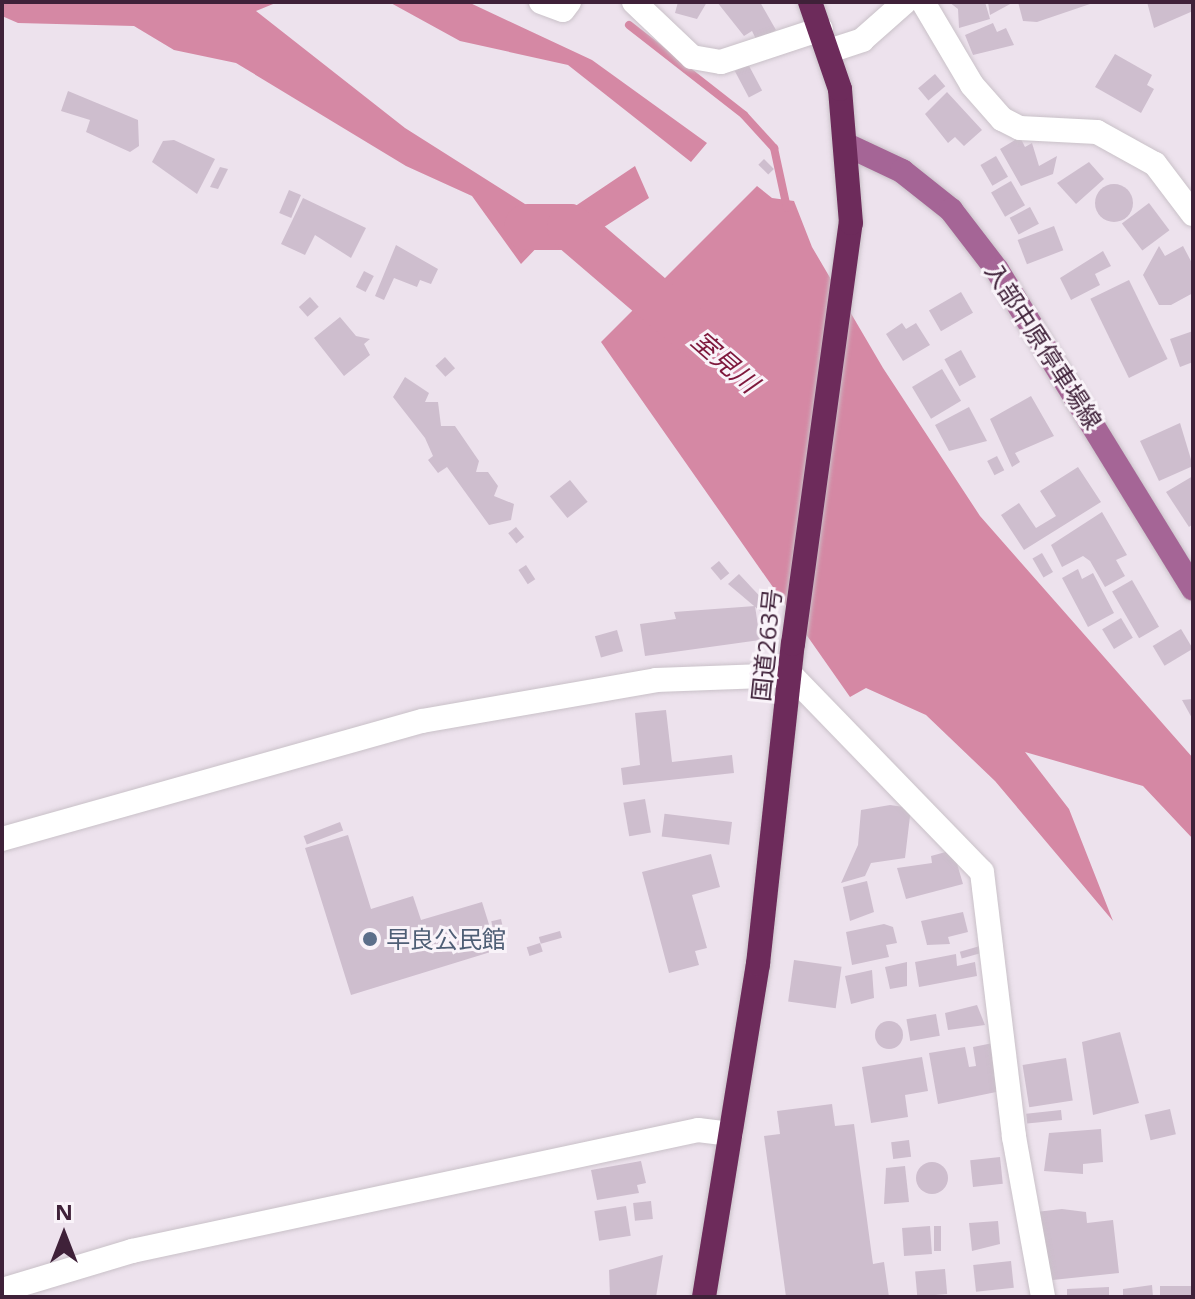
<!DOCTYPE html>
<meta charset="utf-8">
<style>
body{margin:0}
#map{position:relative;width:1195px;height:1299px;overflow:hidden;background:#ede2ed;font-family:"Open Sans","Noto Sans JP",sans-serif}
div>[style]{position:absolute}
.water>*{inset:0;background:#d588a4}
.stream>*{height:8px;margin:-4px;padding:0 4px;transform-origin:4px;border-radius:4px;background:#d588a4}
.river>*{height:46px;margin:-23px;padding:0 23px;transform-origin:23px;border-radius:23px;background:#d588a4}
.building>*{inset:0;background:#cebece;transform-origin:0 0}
.round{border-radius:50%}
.roads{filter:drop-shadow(0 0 2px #c9c1c8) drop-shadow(0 0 2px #c9c1c8)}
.minor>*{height:24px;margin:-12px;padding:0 12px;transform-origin:12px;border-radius:12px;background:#fff}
.major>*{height:24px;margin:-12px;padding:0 12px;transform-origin:12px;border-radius:12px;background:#a56596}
.highway>*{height:24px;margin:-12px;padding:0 12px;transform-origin:12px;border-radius:12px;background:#6d2b5b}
.dots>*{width:22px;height:22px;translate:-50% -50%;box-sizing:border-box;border:4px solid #f9f3f9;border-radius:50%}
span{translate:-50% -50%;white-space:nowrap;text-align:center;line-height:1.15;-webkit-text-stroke:6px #f9f3f9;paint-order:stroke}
.street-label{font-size:24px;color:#3f2139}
.service-label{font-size:24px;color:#4e5e75}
.left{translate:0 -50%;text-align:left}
.water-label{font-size:26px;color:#7e183c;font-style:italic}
.frame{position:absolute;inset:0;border:4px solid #3f2139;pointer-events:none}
.north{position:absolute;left:24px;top:1195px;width:80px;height:80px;-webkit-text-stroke:6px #f9f3f9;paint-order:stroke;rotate:0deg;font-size:22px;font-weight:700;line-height:32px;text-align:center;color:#3f2139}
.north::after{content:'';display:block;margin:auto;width:28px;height:36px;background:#3f2139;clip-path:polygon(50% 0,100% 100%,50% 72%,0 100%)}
</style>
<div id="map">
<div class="water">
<div style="clip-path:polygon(2px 2px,278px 2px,256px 11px,405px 128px,536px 211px,562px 215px,635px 166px,649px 198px,570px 249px,546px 238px,521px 264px,472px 196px,406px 166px,236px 63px,174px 50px,134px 26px,18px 23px,2px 16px)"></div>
<div style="clip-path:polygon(389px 2px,468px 2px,592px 60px,707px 143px,691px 162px,568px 65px,460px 41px)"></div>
<div style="clip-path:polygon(757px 186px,772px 198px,794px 201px,812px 247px,883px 368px,980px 516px,1193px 758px,1193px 839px,1143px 786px,1025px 752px,1069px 809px,1113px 921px,995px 781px,926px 715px,866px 688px,850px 697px,601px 342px)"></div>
</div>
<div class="stream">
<div style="left:629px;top:25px;width:146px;rotate:38deg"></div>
<div style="left:744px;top:115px;width:45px;rotate:47.7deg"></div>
<div style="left:774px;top:148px;width:61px;rotate:77.8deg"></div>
</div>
<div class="river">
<div style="left:527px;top:227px;width:43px"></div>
<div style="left:570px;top:227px;width:166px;rotate:40.6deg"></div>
</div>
<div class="building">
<div style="clip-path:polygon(678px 2px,707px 2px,697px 19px,675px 13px)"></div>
<div style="clip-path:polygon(717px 2px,760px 2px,776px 30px,757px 41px,752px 31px,744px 36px)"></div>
<div style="clip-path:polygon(949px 2px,985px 2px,990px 19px,959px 28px,958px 9px)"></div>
<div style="clip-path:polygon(988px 2px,1012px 2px,1012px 3px,990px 15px)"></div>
<div style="clip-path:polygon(1018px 2px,1093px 2px,1093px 3px,1037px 22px,1023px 21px)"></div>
<div style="clip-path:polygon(1147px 2px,1193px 2px,1193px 11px,1154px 28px)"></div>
<div style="clip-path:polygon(993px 23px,997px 32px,1006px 28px,1014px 45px,973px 55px,965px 35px)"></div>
<div style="clip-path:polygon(1115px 54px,1152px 75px,1147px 85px,1154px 89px,1141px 113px,1095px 87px)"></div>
<div style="left:748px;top:64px;width:30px;height:15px;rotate:62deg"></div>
<div style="left:935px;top:74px;width:16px;height:22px;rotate:50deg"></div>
<div style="clip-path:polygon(68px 91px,138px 120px,139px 146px,130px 152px,86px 132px,90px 120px,61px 111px)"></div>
<div style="clip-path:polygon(947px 92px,982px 130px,964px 146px,955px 137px,948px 143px,925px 114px)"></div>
<div style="clip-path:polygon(1020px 137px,1025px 147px,1032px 143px,1039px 166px,1057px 156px,1053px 174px,1021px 186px,1000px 149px)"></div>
<div style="clip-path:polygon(174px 140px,215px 159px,197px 194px,152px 162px,163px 141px)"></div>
<div style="left:996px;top:156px;width:24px;height:18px;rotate:60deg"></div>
<div style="left:764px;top:159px;width:14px;height:8px;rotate:45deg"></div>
<div style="clip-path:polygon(1089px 162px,1104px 179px,1076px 204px,1057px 183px)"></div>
<div style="clip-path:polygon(220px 167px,228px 169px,218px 189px,210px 187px)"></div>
<div style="left:1011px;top:181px;width:28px;height:23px;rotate:60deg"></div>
<div class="round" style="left:1095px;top:184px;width:38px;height:38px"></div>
<div style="left:289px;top:190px;width:13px;height:25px;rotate:23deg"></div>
<div style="clip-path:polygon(303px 198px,366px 228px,351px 258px,315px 235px,305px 255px,281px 244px)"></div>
<div style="left:1149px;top:203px;width:34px;height:34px;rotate:53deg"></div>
<div style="left:1030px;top:207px;width:19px;height:23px;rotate:62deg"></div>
<div style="left:1054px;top:226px;width:26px;height:39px;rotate:69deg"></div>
<div style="clip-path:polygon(396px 245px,438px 269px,431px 284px,420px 280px,417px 287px,394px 278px,384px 300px,375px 296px)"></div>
<div style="clip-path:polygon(1159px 246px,1165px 256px,1183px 246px,1193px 265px,1193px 293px,1171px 305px,1159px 305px,1143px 275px)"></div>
<div style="clip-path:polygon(1103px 251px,1111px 266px,1095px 274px,1100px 285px,1071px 300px,1060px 278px)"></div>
<div style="left:364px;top:271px;width:11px;height:18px;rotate:27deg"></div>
<div style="left:1129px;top:280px;width:88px;height:43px;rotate:64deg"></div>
<div style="left:961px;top:292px;width:24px;height:37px;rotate:60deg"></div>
<div style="left:310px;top:297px;width:13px;height:15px;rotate:48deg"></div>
<div style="clip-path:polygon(340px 317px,356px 336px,370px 339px,364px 344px,370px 355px,344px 376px,314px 338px)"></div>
<div style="clip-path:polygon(902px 323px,906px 329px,916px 323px,930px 345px,903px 361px,886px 334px)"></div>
<div style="clip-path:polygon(1193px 331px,1193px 362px,1180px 367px,1170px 339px)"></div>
<div style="left:961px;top:350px;width:31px;height:19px;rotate:61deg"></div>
<div style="left:445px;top:357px;width:15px;height:13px;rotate:48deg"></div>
<div style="left:942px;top:369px;width:37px;height:35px;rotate:59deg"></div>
<div style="clip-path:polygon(405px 377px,429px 393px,425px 402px,438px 402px,441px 426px,455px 426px,479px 461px,476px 472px,488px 472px,498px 486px,494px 496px,514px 504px,511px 520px,489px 525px,447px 467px,438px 473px,428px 460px,433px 456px,425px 438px,393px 397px)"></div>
<div style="clip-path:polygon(1031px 396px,1054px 436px,1015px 453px,1020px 462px,1012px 467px,990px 419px)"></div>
<div style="clip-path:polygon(969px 407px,987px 441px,949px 451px,935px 425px)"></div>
<div style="clip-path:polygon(1180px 423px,1193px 466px,1159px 481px,1140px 441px)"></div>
<div style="left:997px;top:456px;width:16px;height:11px;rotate:63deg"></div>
<div style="clip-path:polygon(1078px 467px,1101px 502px,1024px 550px,1001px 515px,1019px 503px,1036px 528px,1056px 516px,1040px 491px)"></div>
<div style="clip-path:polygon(1193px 476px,1193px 524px,1189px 527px,1166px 492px)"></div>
<div style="left:570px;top:480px;width:28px;height:26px;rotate:51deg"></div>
<div style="clip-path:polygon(1102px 512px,1127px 555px,1116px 560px,1125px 576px,1105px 587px,1090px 561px,1083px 556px,1062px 567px,1051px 545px)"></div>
<div style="left:516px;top:527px;width:13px;height:10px;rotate:51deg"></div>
<div style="left:1042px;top:553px;width:22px;height:11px;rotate:60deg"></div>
<div style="left:719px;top:561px;width:16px;height:11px;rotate:50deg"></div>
<div style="left:526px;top:565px;width:17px;height:9px;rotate:57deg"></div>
<div style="clip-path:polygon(1078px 569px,1082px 579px,1093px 573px,1114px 613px,1088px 627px,1062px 578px)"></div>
<div style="clip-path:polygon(739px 574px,767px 604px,760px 611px,728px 584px)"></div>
<div style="left:1132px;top:580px;width:54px;height:23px;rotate:60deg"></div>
<div style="clip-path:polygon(755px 606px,760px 640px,645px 656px,640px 624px,676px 619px,674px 612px)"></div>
<div style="left:1121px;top:618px;width:23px;height:22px;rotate:59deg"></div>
<div style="left:1181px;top:629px;width:23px;height:33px;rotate:59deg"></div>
<div style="left:617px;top:630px;width:22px;height:23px;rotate:74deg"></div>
<div style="clip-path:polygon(1193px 699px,1193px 720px,1182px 700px)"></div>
<div style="clip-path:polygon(666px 710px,672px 762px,732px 755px,734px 773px,623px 785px,621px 768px,640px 765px,635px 713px)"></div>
<div style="left:645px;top:799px;width:34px;height:22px;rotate:80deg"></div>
<div style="clip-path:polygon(890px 805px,911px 808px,905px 858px,871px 863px,865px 876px,841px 883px,858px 845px,861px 810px)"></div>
<div style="left:340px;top:822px;width:9px;height:39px;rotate:69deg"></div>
<div style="left:732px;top:822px;width:23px;height:68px;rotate:97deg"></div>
<div style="clip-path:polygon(348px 835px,371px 909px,413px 896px,421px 920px,482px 902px,497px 950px,351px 995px,305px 848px)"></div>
<div style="clip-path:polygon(953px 850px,963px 884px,906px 899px,897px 868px,932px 863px,931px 856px)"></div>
<div style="clip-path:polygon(711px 854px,720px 887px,692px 895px,707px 948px,695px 951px,699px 965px,669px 973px,642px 872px)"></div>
<div style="clip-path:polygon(867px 881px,874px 912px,850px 921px,843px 887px)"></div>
<div style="clip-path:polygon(963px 912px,968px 932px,948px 937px,950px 944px,927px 945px,921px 921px)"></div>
<div style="left:501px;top:919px;width:26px;height:10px;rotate:77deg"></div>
<div style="clip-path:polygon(884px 924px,893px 927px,897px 943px,886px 945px,889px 957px,852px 965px,846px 932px)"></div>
<div style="left:560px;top:931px;width:7px;height:22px;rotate:74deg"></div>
<div style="left:540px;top:943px;width:9px;height:14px;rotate:72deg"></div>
<div style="left:980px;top:946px;width:7px;height:21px;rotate:74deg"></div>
<div style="clip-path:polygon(956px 954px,957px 966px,975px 962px,977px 976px,919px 987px,915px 962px)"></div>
<div style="left:794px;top:960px;width:48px;height:42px;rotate:8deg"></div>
<div style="clip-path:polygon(907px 962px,907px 986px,890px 989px,885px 967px)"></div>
<div style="clip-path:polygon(872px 970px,874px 998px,851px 1004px,845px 976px)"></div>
<div style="clip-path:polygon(977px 1005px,985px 1025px,948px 1030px,945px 1013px)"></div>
<div style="left:936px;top:1014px;width:22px;height:30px;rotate:80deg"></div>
<div class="round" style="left:875px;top:1021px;width:28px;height:28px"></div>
<div style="clip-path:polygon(1120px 1032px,1139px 1103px,1093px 1115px,1082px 1042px)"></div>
<div style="clip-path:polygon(993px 1043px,1001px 1091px,938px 1104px,929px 1053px,965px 1047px,969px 1067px,976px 1066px,973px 1047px)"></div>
<div style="clip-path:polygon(922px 1057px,928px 1091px,905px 1095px,908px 1117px,871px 1123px,862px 1067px)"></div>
<div style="left:1066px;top:1058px;width:43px;height:44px;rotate:81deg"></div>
<div style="clip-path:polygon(832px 1104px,835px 1126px,854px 1124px,873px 1264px,884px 1262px,889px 1297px,786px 1297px,764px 1136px,780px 1134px,777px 1111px)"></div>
<div style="left:1170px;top:1109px;width:26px;height:26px;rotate:77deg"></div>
<div style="left:1061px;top:1110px;width:10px;height:35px;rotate:84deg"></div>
<div style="clip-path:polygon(1101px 1129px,1103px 1162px,1083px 1164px,1083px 1174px,1044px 1171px,1049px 1133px)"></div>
<div style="left:909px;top:1140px;width:17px;height:18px;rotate:83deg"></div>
<div style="left:1000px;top:1157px;width:27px;height:30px;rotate:84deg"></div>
<div style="clip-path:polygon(641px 1161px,646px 1183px,637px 1185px,639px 1193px,597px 1200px,591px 1170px)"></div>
<div class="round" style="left:916px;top:1162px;width:32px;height:32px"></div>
<div style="clip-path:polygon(905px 1166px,909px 1202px,884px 1204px,886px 1168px)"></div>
<div style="left:651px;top:1201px;width:18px;height:18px;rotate:84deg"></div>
<div style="left:626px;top:1206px;width:30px;height:32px;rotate:81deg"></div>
<div style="clip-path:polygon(1062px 1209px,1086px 1212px,1087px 1223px,1113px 1220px,1119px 1273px,1043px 1281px,1036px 1212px)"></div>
<div style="clip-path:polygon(998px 1221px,1000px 1244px,972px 1251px,969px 1223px)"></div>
<div style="left:930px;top:1226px;width:28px;height:28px;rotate:86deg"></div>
<div style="left:934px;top:1226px;width:7px;height:25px"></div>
<div style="clip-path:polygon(663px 1255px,656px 1297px,610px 1297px,609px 1270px)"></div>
<div style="left:1011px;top:1261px;width:27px;height:38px;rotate:84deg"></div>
<div style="left:945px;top:1269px;width:25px;height:30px;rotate:85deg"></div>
<div style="clip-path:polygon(1152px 1285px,1153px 1297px,1123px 1297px,1123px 1289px)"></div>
<div style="left:1160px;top:1286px;width:33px;height:11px"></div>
<div style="clip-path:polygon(1109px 1287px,1109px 1297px,1067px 1297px,1067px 1289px)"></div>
</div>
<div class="roads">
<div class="minor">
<div style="left:541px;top:2px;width:23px;rotate:20deg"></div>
<div style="left:563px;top:10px;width:10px;rotate:-53deg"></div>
<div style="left:634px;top:2px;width:80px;rotate:43.5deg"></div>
<div style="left:692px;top:57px;width:29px;rotate:10deg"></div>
<div style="left:721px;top:62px;width:105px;rotate:-18.3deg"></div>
<div style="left:923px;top:2px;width:96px;rotate:59.4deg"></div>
<div style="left:972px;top:85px;width:45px;rotate:48.6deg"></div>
<div style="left:1002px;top:119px;width:20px;rotate:27deg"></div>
<div style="left:1020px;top:128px;width:77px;rotate:3deg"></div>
<div style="left:1097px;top:132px;width:66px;rotate:28.9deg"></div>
<div style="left:1155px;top:164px;width:63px;rotate:52.8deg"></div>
<div style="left:829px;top:51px;width:35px;rotate:-18deg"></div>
<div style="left:862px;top:40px;width:57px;rotate:-41.5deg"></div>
<div style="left:2px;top:839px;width:436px;rotate:-15.7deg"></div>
<div style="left:422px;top:721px;width:238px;rotate:-9.9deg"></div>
<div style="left:656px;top:680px;width:135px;rotate:-2.1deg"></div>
<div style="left:791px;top:675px;width:274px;rotate:45.9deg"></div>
<div style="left:982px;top:872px;width:267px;rotate:83.1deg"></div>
<div style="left:1014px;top:1137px;width:163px;rotate:79.7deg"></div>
<div style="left:2px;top:1290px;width:136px;rotate:-16.7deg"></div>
<div style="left:132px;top:1251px;width:579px;rotate:-12.07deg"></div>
<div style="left:698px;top:1130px;width:33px;rotate:7deg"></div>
</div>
<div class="major">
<div style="left:849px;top:146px;width:59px;rotate:25.3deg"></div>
<div style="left:902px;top:171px;width:63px;rotate:38.5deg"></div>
<div style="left:951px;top:210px;width:76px;rotate:52.5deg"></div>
<div style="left:997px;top:270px;width:374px;rotate:58.4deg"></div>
</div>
<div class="highway">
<div style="left:704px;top:1297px;width:337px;rotate:-80.8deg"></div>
<div style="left:758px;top:964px;width:322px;rotate:-83.8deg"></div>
<div style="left:793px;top:644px;width:425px;rotate:-82.2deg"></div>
<div style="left:851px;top:223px;width:134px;rotate:-94.7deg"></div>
<div style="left:840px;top:89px;width:92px;rotate:-109deg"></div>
</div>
</div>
<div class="dots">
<div style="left:370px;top:939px;background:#5c6f8a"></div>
</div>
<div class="street-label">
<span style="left:1044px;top:346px;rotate:57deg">入部中原停車場線</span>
<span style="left:766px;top:645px;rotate:-84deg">国道263号</span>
</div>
<div class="service-label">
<span class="left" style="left:386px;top:939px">早良公民館</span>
</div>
<div class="water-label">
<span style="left:725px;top:362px;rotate:41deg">室見川</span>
</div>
<div class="frame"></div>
<div class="north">N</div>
</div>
